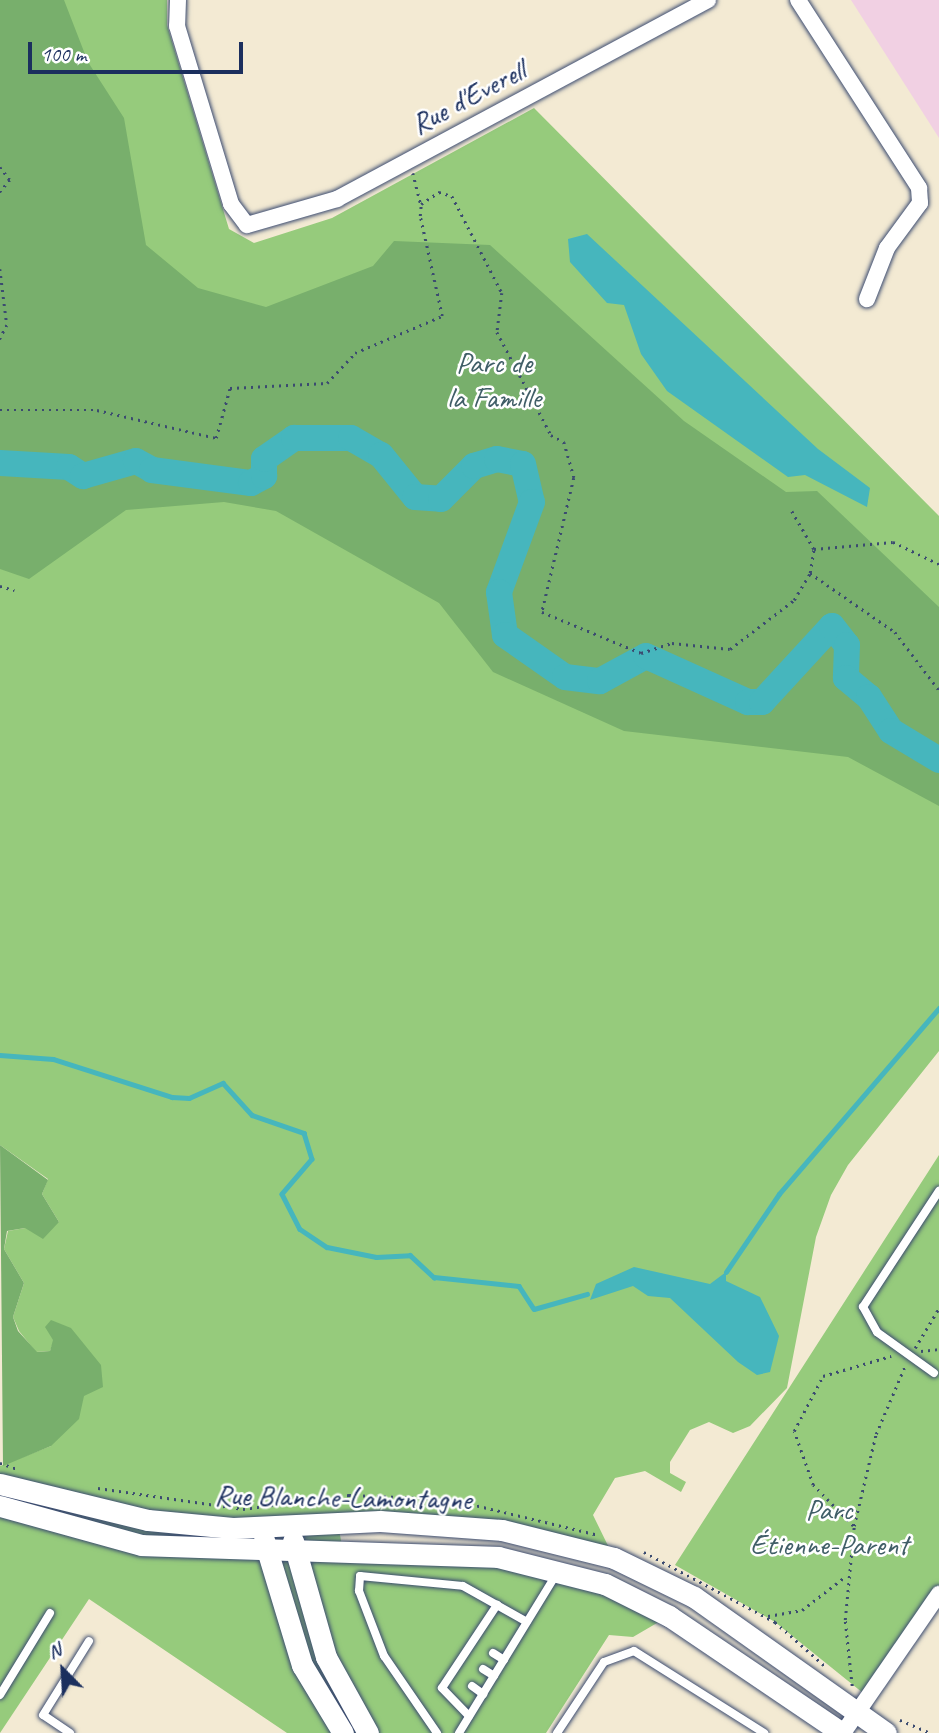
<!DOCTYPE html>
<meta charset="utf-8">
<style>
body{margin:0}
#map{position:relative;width:939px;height:1733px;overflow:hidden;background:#f3ead3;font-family:Caveat,sans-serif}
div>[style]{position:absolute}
.built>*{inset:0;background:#f1d0e3}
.green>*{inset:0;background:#96cb7c}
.forest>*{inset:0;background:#78af6c}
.water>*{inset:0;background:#46b6bd}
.stream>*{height:4.5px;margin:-2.25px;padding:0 2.25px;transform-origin:2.25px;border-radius:2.25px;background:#46b6bd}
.river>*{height:26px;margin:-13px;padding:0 13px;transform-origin:13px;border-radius:13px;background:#46b6bd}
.path>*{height:2.5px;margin-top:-1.25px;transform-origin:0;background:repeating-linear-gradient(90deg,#3b4b70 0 2px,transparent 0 7px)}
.roads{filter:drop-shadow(0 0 2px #3b4b70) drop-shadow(0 0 2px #3b4b70)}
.lane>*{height:8px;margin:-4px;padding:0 4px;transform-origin:4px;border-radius:4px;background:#fff}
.street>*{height:16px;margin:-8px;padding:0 8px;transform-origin:8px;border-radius:8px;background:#fff}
.secondary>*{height:21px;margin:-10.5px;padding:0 10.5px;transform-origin:10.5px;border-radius:10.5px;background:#fff}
span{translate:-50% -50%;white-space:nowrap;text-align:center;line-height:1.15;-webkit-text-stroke:5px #fff;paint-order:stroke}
.street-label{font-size:30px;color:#1b2f5e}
.park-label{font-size:30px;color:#405e67}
.north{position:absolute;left:28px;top:1635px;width:70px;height:70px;-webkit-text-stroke:5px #fff;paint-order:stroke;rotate:336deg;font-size:19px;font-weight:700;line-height:28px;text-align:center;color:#1b2f5e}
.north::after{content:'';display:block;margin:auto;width:24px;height:32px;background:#1b2f5e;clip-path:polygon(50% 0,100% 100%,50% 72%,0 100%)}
.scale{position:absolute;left:28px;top:42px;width:215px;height:32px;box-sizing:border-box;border:4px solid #1b2f5e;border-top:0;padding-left:9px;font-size:21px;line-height:24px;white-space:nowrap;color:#1b2f5e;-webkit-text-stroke:5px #fff;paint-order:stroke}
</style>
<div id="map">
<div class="built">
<div style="clip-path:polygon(851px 0,939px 0,939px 138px)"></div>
</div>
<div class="green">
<div style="clip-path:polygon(0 0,167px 0,167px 25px,229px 229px,254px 243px,332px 218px,534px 108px,939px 516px,939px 1051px,848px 1165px,831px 1195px,816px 1237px,787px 1388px,750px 1426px,733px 1433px,709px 1422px,690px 1430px,670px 1462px,670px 1473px,686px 1482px,681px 1492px,645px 1471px,615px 1478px,593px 1515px,614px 1558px,502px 1530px,338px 1524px,343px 1551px,498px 1557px,669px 1616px,633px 1637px,609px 1635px,546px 1733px,287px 1733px,89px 1599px,0 1733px,0 1466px,51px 1446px,54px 1340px,50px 1351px,36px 1352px,19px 1331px,13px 1317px,24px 1283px,4px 1249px,8px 1231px,59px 1222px,42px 1194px,48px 1179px,0 1145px)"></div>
<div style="clip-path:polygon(939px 1155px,939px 1594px,868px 1697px,775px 1622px,675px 1565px)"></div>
</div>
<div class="forest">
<div style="clip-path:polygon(0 0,64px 0,88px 62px,124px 118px,146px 245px,198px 288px,266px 307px,373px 266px,394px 241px,490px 245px,684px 421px,786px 492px,817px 491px,939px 607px,939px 806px,848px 757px,624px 731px,493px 672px,439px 603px,276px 511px,224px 502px,126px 510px,29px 579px,0 569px)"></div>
<div style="clip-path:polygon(0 1145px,48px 1180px,42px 1194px,59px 1222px,43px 1239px,25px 1228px,7px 1231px,4px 1249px,24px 1283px,13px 1317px,18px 1331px,37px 1352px,50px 1351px,53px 1340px,45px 1327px,51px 1320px,71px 1328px,101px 1365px,103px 1387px,84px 1396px,79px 1419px,51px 1446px,3px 1466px)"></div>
</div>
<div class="water">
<div style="clip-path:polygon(587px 234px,818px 449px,870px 488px,867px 507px,805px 475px,788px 477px,667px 391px,641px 354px,624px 305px,607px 303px,570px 262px,568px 239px)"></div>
<div style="clip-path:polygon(634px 1267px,710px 1284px,726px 1272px,726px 1281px,760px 1297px,779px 1336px,770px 1372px,757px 1375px,738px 1362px,670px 1298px,648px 1296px,633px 1286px,590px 1300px,596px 1284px)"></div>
</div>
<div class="stream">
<div style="left:0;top:1055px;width:53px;rotate:4.3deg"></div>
<div style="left:53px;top:1059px;width:125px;rotate:17.7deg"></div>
<div style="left:172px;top:1097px;width:17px;rotate:3deg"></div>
<div style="left:189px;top:1098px;width:37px;rotate:-24deg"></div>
<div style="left:223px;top:1083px;width:43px;rotate:47.8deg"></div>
<div style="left:252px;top:1115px;width:55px;rotate:19.1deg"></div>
<div style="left:304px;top:1133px;width:27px;rotate:73deg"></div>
<div style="left:312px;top:1159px;width:46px;rotate:130.6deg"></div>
<div style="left:282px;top:1194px;width:39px;rotate:63deg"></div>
<div style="left:300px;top:1229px;width:32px;rotate:34deg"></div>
<div style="left:327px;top:1247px;width:50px;rotate:11.5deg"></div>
<div style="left:376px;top:1257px;width:34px;rotate:-3deg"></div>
<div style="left:410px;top:1255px;width:33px;rotate:43deg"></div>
<div style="left:434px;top:1277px;width:85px;rotate:6deg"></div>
<div style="left:519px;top:1286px;width:27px;rotate:57deg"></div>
<div style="left:534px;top:1309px;width:55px;rotate:-15.8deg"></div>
<div style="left:726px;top:1272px;width:94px;rotate:-55.8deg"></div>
<div style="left:779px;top:1194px;width:245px;rotate:-49.3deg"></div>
</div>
<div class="river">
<div style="left:0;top:463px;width:69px;rotate:3.3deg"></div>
<div style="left:69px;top:467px;width:17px;rotate:33deg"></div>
<div style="left:83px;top:476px;width:55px;rotate:-15.8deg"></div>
<div style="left:136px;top:461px;width:18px;rotate:29deg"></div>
<div style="left:152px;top:470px;width:100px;rotate:7.5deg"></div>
<div style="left:251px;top:483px;width:15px;rotate:-28deg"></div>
<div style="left:264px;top:476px;width:17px;rotate:-90deg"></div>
<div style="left:264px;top:459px;width:37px;rotate:-35deg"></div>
<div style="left:294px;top:438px;width:57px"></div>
<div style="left:351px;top:438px;width:34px;rotate:30deg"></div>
<div style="left:381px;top:455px;width:54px;rotate:51deg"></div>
<div style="left:415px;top:497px;width:26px;rotate:4deg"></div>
<div style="left:441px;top:499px;width:47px;rotate:-45deg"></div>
<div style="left:474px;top:466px;width:24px;rotate:-17deg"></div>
<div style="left:497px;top:459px;width:26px;rotate:11deg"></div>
<div style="left:523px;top:464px;width:39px;rotate:77deg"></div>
<div style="left:532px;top:502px;width:96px;rotate:110.1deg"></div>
<div style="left:499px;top:592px;width:43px;rotate:82.1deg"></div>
<div style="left:505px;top:635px;width:73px;rotate:35deg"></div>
<div style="left:565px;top:677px;width:35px;rotate:7deg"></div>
<div style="left:600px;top:681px;width:52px;rotate:-28.5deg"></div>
<div style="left:646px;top:656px;width:112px;rotate:24.3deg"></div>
<div style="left:748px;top:702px;width:14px"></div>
<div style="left:762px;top:702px;width:103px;rotate:-47.4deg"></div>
<div style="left:832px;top:626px;width:24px;rotate:52deg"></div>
<div style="left:847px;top:645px;width:33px;rotate:92deg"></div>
<div style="left:846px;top:678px;width:30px;rotate:40deg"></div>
<div style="left:869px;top:697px;width:40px;rotate:57.1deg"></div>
<div style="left:891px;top:731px;width:56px;rotate:31.1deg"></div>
</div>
<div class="path">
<div style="left:0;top:167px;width:16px;rotate:52deg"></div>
<div style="left:10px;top:180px;width:16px;rotate:130deg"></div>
<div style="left:413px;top:173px;width:32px;rotate:76deg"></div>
<div style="left:0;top:269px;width:56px;rotate:82.9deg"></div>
<div style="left:7px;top:325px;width:16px;rotate:117deg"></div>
<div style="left:0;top:410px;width:97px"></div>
<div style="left:97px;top:410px;width:122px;rotate:13.2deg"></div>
<div style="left:216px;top:438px;width:52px;rotate:-74.4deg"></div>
<div style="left:230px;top:388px;width:97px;rotate:-3deg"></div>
<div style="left:327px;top:383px;width:41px;rotate:-47deg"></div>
<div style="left:355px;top:353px;width:95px;rotate:-23deg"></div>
<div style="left:442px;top:316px;width:102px;rotate:-102.4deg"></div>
<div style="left:420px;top:216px;width:12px;rotate:-85deg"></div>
<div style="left:421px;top:204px;width:22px;rotate:-34deg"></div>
<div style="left:439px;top:192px;width:14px;rotate:17deg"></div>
<div style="left:452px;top:196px;width:109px;rotate:62.7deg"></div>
<div style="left:502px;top:293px;width:39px;rotate:97deg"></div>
<div style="left:497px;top:332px;width:116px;rotate:62.3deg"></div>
<div style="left:551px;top:435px;width:15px;rotate:28deg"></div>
<div style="left:564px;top:442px;width:37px;rotate:74deg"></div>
<div style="left:574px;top:478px;width:138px;rotate:103.4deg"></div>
<div style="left:542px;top:612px;width:107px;rotate:22.5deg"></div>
<div style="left:641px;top:653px;width:33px;rotate:-18deg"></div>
<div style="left:672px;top:643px;width:58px;rotate:5.9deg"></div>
<div style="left:730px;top:649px;width:81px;rotate:-37.4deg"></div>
<div style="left:794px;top:600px;width:31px;rotate:-59deg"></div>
<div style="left:810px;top:573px;width:103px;rotate:34.8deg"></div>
<div style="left:895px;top:632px;width:73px;rotate:52.8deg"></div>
<div style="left:792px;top:511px;width:44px;rotate:59.9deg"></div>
<div style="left:814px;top:549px;width:79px;rotate:-5.1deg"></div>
<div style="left:893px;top:542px;width:51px;rotate:25.6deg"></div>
<div style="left:810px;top:573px;width:24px;rotate:-81deg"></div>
<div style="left:0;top:586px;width:15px;rotate:16deg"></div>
<div style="left:915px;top:1348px;width:47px;rotate:-59deg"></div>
<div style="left:921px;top:1351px;width:18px;rotate:-6deg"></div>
<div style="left:0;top:1463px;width:18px;rotate:19deg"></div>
<div style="left:98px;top:1488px;width:147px;rotate:8.2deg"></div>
<div style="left:243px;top:1509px;width:107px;rotate:-7.5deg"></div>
<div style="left:349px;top:1495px;width:101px;rotate:2.3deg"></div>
<div style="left:450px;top:1499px;width:153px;rotate:13.6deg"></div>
<div style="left:853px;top:1526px;width:57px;rotate:-134.3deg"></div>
<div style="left:813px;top:1485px;width:57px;rotate:-109.4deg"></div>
<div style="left:794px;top:1431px;width:62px;rotate:-62.2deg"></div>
<div style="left:823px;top:1376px;width:71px;rotate:-16.4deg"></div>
<div style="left:644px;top:1552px;width:149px;rotate:28.1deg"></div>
<div style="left:775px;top:1622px;width:68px;rotate:41.4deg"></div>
<div style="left:768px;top:1616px;width:35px;rotate:-10deg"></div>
<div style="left:802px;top:1610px;width:56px;rotate:-37.7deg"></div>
<div style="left:852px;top:1686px;width:66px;rotate:-96.1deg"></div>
<div style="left:845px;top:1620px;width:94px;rotate:-84.5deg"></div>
<div style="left:854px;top:1526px;width:95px;rotate:-76.6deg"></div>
<div style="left:876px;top:1434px;width:74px;rotate:-66.9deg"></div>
<div style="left:900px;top:1720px;width:33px;rotate:23deg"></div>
</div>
<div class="roads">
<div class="lane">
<div style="left:934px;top:1373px;width:70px;rotate:-144.3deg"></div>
<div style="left:877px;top:1332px;width:29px;rotate:-119deg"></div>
<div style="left:863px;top:1307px;width:139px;rotate:-56.8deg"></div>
<div style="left:493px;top:1653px;width:13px;rotate:32deg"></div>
<div style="left:483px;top:1669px;width:13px;rotate:32deg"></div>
<div style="left:472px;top:1686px;width:14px;rotate:36deg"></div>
<div style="left:0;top:1695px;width:96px;rotate:-58.6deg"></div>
<div style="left:469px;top:1716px;width:39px;rotate:-134deg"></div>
<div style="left:442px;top:1688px;width:100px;rotate:-56.5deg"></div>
<div style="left:70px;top:1733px;width:32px;rotate:-146deg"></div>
<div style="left:43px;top:1715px;width:87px;rotate:-58.1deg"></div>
<div style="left:437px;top:1733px;width:93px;rotate:-124.5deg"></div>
<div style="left:384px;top:1656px;width:70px;rotate:-111deg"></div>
<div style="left:359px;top:1591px;width:15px;rotate:-86deg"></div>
<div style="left:360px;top:1576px;width:103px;rotate:5.5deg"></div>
<div style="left:463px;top:1586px;width:73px;rotate:29.4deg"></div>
<div style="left:459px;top:1733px;width:185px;rotate:-58.5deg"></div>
<div style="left:557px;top:1733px;width:85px;rotate:-56.5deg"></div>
<div style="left:604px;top:1662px;width:32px;rotate:-20deg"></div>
<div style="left:634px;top:1651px;width:154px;rotate:32.2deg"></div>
</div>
<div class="street">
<div style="left:178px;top:0;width:26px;rotate:92deg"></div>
<div style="left:177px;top:26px;width:186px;rotate:73.1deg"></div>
<div style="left:231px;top:204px;width:26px;rotate:53deg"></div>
<div style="left:247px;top:225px;width:94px;rotate:-16.1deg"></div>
<div style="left:337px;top:199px;width:421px;rotate:-28.2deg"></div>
<div style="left:798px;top:0;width:224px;rotate:57.2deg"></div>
<div style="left:919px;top:188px;width:15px;rotate:86deg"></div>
<div style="left:920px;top:203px;width:56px;rotate:126.3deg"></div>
<div style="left:887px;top:248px;width:55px;rotate:111.4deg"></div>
<div style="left:843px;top:1733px;width:169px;rotate:-55.4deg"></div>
</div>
<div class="secondary">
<div style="left:0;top:1484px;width:152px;rotate:13.7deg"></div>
<div style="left:148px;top:1520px;width:85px;rotate:5.4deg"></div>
<div style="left:233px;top:1528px;width:147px;rotate:-2.7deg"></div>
<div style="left:380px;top:1521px;width:122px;rotate:4.2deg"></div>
<div style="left:502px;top:1530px;width:115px;rotate:14deg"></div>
<div style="left:614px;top:1558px;width:89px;rotate:26deg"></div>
<div style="left:694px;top:1597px;width:235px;rotate:35.3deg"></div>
<div style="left:0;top:1506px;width:147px;rotate:15.4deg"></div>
<div style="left:142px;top:1545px;width:356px;rotate:1.9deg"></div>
<div style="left:498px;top:1557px;width:110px;rotate:14.2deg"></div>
<div style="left:605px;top:1584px;width:72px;rotate:26.6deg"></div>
<div style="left:669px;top:1616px;width:209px;rotate:34.1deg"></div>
<div style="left:264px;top:1540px;width:131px;rotate:73.1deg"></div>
<div style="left:302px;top:1665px;width:79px;rotate:58.9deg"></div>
<div style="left:293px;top:1541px;width:121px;rotate:74.1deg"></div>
<div style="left:326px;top:1657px;width:87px;rotate:61.1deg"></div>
</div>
</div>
<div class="street-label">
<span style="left:468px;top:97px;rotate:-28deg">Rue d'Everell</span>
<span style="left:343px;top:1497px;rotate:1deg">Rue Blanche-Lamontagne</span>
</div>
<div class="park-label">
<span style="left:494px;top:379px">Parc de<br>la Famille</span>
<span style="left:829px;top:1526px">Parc<br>Étienne-Parent</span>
</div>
<div class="north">N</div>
<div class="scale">100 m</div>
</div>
